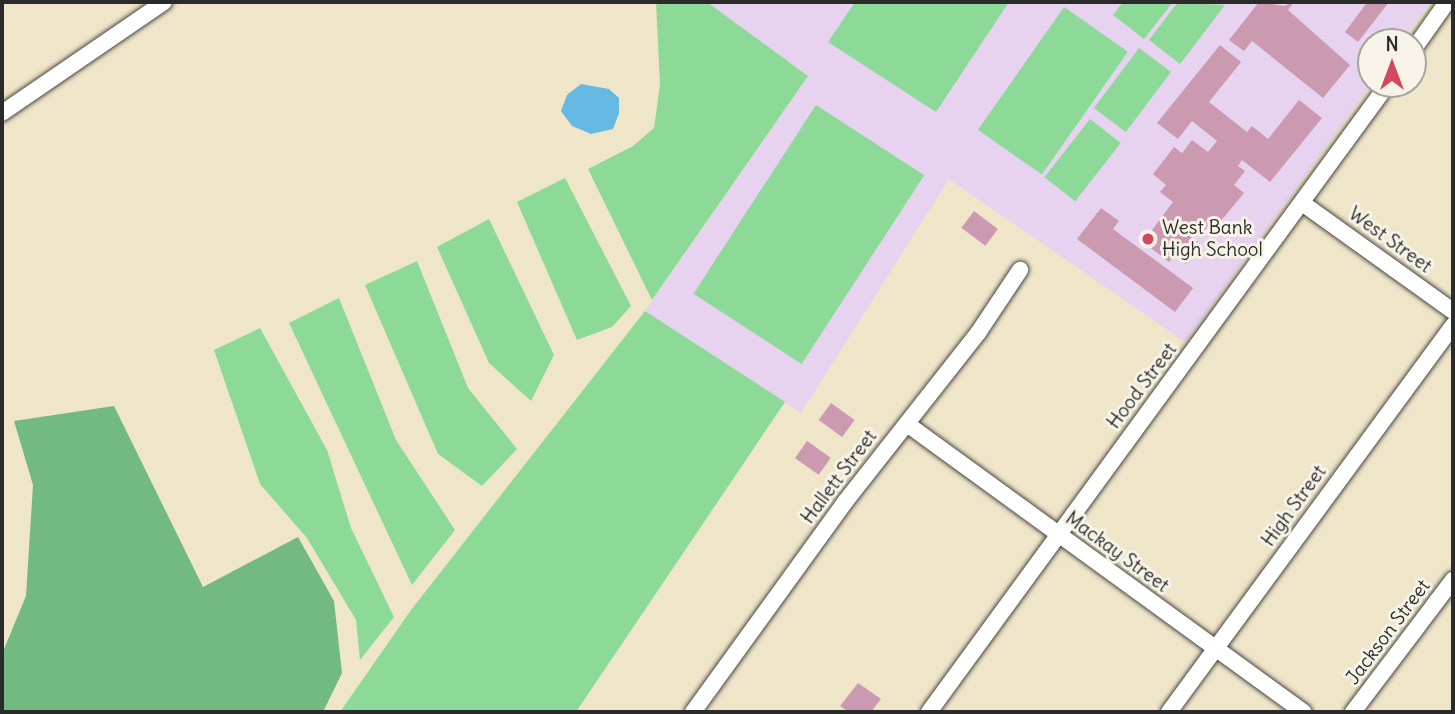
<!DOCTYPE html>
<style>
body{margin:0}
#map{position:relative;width:1455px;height:714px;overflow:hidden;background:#efe5c9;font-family:Delius,sans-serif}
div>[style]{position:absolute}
.built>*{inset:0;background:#e7d2ef}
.green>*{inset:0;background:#8dda98;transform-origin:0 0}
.forest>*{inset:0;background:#72ba80}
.water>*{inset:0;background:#66b9e2}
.building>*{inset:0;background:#cb9ab0;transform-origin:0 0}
.roads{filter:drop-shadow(0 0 2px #484743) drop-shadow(0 0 2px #484743)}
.minor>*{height:16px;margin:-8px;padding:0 8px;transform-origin:8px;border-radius:8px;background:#fff}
.dots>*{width:19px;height:19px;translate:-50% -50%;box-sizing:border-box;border:4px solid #f7f3e8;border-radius:50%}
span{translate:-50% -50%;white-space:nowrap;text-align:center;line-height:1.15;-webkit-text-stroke:6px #f7f3e8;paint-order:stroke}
.poi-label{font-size:19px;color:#2b2b2b}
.left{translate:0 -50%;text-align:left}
.street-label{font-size:19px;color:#2b2b2b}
.frame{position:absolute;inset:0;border:4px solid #2b2b2b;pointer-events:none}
.north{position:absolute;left:1357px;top:28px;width:70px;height:70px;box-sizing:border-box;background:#f7f3e8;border:2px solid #a5a39c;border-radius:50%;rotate:0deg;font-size:19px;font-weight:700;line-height:28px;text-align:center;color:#2b2b2b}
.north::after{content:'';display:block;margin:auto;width:24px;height:32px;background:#d1495b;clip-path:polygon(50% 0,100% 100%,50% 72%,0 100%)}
</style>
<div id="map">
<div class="built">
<div style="clip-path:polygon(707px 2px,1430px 2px,1401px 42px,1371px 42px,1371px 84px,1185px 342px,949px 179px,801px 413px,645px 311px,808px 76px)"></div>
</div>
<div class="green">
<div style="clip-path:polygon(656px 2px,707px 2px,808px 76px,652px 300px,588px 169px,633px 146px,654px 128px,660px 85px)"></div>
<div style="clip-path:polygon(855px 2px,1009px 2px,936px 112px,828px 42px)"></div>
<div style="clip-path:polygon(1123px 2px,1173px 2px,1144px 39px,1113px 15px)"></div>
<div style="clip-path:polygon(1178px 2px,1225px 5px,1180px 64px,1149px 40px)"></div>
<div style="left:1064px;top:7px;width:78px;height:150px;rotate:35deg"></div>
<div style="left:1139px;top:48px;width:40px;height:75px;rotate:37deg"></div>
<div style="left:816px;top:105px;width:129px;height:225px;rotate:33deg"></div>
<div style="left:1090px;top:119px;width:39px;height:74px;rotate:38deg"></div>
<div style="clip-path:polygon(565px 178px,631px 306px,612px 327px,577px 340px,517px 202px)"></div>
<div style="clip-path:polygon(489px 219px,554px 355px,531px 401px,489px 363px,437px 247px)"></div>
<div style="clip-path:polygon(417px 261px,468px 388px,517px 449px,482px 486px,438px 454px,365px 285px)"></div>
<div style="clip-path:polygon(339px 298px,396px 440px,455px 530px,412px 585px,289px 323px)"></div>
<div style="clip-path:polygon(645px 311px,785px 402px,576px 712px,340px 712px,411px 610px)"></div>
<div style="clip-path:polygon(260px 328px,327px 450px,351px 528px,394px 617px,360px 660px,356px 620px,307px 538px,260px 484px,214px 350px)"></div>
</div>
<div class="forest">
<div style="clip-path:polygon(114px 406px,203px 587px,298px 537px,334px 601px,342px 673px,323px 712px,2px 712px,2px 654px,26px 596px,33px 485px,14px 421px)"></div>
</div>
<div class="water">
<div style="clip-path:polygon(581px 84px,609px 89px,619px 98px,619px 113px,613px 129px,591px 134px,572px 126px,561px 111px,567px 95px)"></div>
</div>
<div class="building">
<div style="clip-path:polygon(1259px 2px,1284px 6px,1294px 2px,1288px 10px,1350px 65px,1323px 98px,1252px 41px,1244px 51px,1229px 40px)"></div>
<div style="clip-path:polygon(1363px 2px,1389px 2px,1358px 42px,1345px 32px,1366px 4px)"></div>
<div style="clip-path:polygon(1220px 45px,1241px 62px,1209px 102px,1247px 132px,1252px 126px,1268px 139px,1299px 100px,1322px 118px,1270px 182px,1242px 160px,1238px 166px,1245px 171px,1234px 185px,1244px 193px,1220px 222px,1214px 218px,1201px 235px,1195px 230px,1190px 236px,1201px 245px,1186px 264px,1174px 255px,1169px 262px,1143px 242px,1173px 202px,1160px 192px,1166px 185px,1153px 174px,1174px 147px,1182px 153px,1192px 140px,1208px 152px,1217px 141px,1192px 121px,1178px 139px,1157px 123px)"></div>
<div style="clip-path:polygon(1101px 208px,1119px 221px,1113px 229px,1193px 288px,1175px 312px,1077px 239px)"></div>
<div style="left:974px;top:211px;width:30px;height:21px;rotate:37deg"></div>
<div style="left:831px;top:403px;width:29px;height:21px;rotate:36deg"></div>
<div style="left:807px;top:441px;width:29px;height:21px;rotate:35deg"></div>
<div style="clip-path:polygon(858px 683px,881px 699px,871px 712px,849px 712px,840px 706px)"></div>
</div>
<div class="roads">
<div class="minor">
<div style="left:1413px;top:50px;width:59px;rotate:-54.7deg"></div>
<div style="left:2px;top:113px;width:196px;rotate:-34.4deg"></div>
<div style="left:1302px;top:203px;width:186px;rotate:35.6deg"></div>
<div style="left:907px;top:424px;width:490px;rotate:36deg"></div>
<div style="left:693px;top:712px;width:259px;rotate:-54.1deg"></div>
<div style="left:845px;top:502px;width:215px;rotate:-51.8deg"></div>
<div style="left:978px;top:333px;width:76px;rotate:-56.3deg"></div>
<div style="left:929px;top:712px;width:778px;rotate:-53.84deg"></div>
<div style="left:1169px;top:712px;width:480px;rotate:-53.7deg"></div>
<div style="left:1353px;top:712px;width:166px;rotate:-52.9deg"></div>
</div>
</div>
<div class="dots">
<div style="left:1148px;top:239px;background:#d1495b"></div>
</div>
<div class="poi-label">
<span class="left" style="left:1162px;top:239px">West Bank<br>High School</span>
</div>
<div class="street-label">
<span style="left:1390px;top:240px;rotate:36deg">West Street</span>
<span style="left:1142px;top:386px;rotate:-53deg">Hood Street</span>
<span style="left:839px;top:477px;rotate:-53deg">Hallett Street</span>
<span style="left:1294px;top:506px;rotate:-54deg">High Street</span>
<span style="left:1117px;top:552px;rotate:36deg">Mackay Street</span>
<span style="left:1388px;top:632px;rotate:-53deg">Jackson Street</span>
</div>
<div class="frame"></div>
<div class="north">N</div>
</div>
